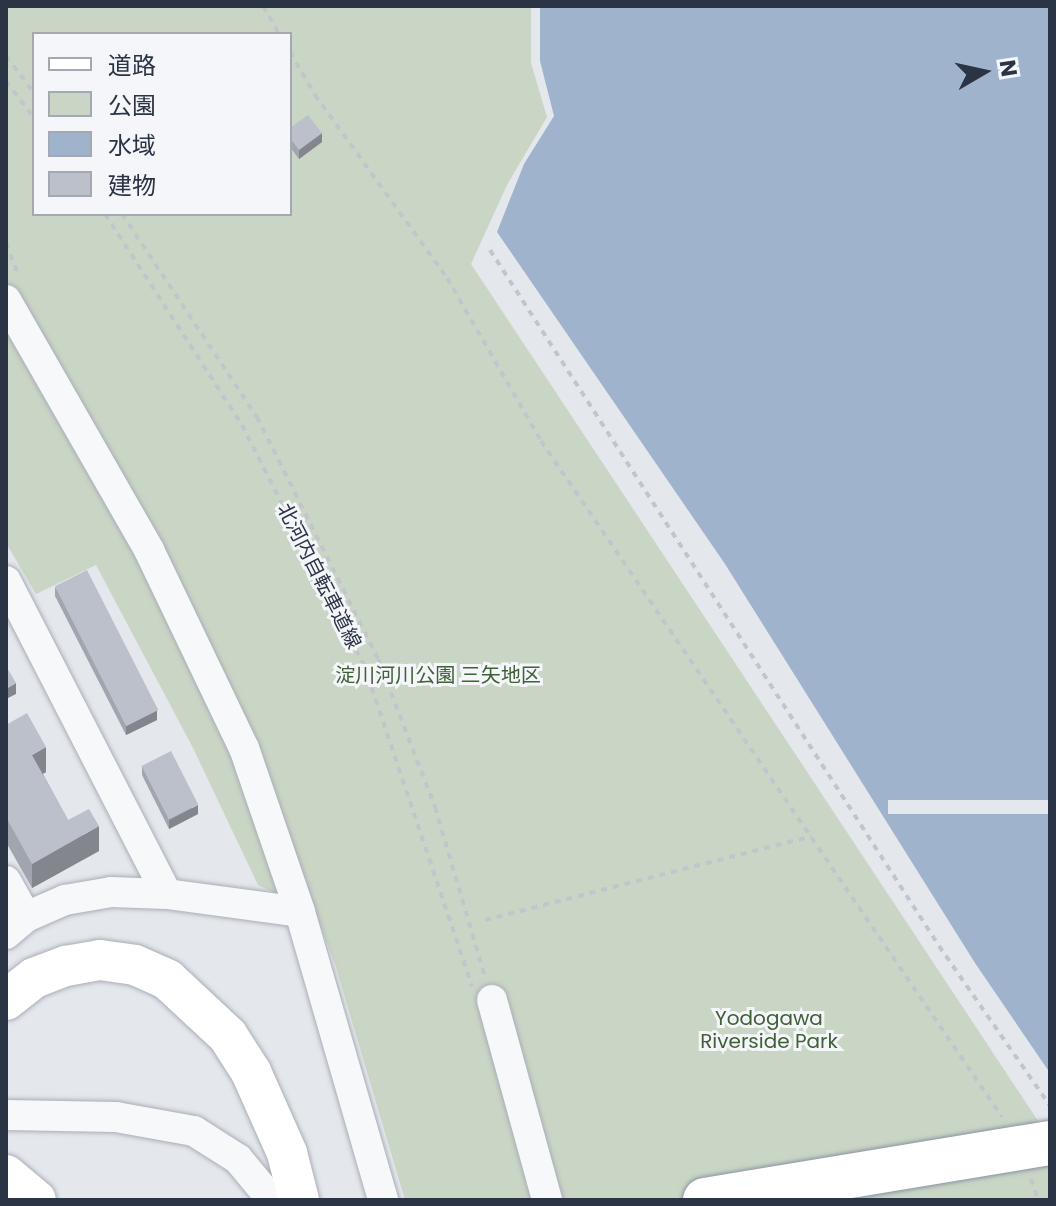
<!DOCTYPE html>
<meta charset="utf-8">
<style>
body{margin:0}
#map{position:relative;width:1056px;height:1206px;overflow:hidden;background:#e4e7ec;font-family:Poppins,"Noto Sans JP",sans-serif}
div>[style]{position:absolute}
.green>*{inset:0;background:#c9d6c5}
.water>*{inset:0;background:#9fb4cc}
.pier>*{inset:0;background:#e4e7ec;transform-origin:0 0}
.path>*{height:4px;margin-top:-2px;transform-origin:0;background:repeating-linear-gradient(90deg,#c2c5cb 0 6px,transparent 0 12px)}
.roads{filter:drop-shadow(0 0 2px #a9aeb7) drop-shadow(0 0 2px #a9aeb7)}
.minor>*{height:30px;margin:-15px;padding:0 15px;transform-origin:15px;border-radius:15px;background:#f7f8fa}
.major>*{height:40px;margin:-20px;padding:0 20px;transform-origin:20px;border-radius:20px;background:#fff}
.bridges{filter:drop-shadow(0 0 2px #8b94a3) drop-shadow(0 0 2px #8b94a3)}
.highway-bridge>*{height:44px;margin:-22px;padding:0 22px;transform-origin:22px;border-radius:22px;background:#fff}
.wall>*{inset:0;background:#a1a5ae}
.shaded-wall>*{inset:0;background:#83868d}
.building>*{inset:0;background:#bbc0ca;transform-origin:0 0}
span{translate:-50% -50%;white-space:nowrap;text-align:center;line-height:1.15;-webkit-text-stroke:6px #f4f6f9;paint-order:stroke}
.street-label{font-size:20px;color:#2b3445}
.park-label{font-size:20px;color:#3f6138}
.frame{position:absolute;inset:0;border:8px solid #2b3445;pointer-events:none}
.legend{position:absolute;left:32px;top:32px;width:260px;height:184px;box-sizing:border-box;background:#f4f6f9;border:2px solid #a4a8b1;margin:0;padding:10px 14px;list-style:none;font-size:24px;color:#2b3445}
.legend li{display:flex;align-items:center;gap:16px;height:40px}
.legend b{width:40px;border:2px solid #a4a8b1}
.north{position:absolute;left:944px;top:32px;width:80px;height:80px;-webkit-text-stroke:6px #f4f6f9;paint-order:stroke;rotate:81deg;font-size:22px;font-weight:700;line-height:32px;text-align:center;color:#2b3445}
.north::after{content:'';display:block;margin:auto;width:28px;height:36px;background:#2b3445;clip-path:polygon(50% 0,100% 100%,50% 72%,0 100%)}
</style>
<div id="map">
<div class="green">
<div style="clip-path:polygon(evenodd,6px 6px,531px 6px,531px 63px,547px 117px,507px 185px,471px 264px,1050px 1139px,1050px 1200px,405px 1200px,335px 964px,315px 912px,258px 885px,193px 748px,96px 565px,36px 594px,6px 543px,6px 6px,34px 34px,290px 34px,290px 214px,34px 214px,34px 34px)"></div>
</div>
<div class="water">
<div style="clip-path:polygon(540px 6px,1050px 6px,1050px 1073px,975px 963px,725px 564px,497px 232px,524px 164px,554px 116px,540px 61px)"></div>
</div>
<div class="pier">
<div style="left:1050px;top:800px;width:14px;height:162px;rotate:90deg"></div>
</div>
<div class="path">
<div style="left:263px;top:6px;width:32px;rotate:60deg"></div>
<div style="left:290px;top:52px;width:50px;rotate:59.8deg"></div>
<div style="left:315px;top:95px;width:226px;rotate:54.2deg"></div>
<div style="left:447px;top:278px;width:188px;rotate:60deg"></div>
<div style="left:541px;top:441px;width:818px;rotate:55.71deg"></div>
<div style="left:6px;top:56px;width:46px;rotate:52.9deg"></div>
<div style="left:6px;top:81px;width:46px;rotate:52.9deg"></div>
<div style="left:105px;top:214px;width:252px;rotate:57deg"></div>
<div style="left:242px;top:425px;width:269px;rotate:63.1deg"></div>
<div style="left:364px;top:665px;width:339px;rotate:71.4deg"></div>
<div style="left:122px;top:214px;width:244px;rotate:56.4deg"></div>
<div style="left:257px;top:417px;width:271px;rotate:63.4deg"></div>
<div style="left:378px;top:659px;width:159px;rotate:68.9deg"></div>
<div style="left:435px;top:807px;width:177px;rotate:73.6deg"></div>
<div style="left:6px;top:243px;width:36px;rotate:69deg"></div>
<div style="left:490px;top:250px;width:828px;rotate:57.17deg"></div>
<div style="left:939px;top:946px;width:195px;rotate:55.2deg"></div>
<div style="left:485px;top:920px;width:337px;rotate:-14.4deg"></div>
<div style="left:1031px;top:1179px;width:22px;rotate:72deg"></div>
</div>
<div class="roads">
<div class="minor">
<div style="left:6px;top:300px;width:288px;rotate:60.2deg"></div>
<div style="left:149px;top:550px;width:220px;rotate:64.4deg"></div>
<div style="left:244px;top:748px;width:173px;rotate:71.1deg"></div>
<div style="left:6px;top:581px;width:352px;rotate:62.8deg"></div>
<div style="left:6px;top:881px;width:41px;rotate:60.9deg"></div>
<div style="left:6px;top:934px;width:26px;rotate:-40deg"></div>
<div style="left:26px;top:917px;width:43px;rotate:-23.6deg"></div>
<div style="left:65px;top:900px;width:47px;rotate:-9.9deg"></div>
<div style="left:111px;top:892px;width:56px;rotate:2deg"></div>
<div style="left:167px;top:894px;width:134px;rotate:7.7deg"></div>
<div style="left:300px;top:912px;width:300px;rotate:73.9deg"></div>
<div style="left:492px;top:1000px;width:207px;rotate:74.6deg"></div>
<div style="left:6px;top:1115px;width:110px;rotate:1deg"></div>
<div style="left:116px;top:1117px;width:79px;rotate:10.2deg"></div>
<div style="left:194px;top:1131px;width:52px;rotate:32.5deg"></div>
<div style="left:238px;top:1159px;width:53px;rotate:50.3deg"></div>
</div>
<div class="major">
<div style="left:6px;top:1000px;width:36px;rotate:-38deg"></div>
<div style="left:34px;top:978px;width:34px;rotate:-21deg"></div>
<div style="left:66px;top:966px;width:35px;rotate:-10deg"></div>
<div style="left:100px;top:960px;width:35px;rotate:8deg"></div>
<div style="left:135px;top:965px;width:36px;rotate:24deg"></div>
<div style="left:168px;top:980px;width:82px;rotate:43deg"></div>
<div style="left:228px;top:1036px;width:43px;rotate:57.4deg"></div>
<div style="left:251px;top:1072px;width:89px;rotate:66deg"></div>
<div style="left:287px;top:1153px;width:49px;rotate:75.7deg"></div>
<div style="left:6px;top:1175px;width:39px;rotate:40deg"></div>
</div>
</div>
<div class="bridges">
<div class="highway-bridge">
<div style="left:705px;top:1200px;width:350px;rotate:-9.4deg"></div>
</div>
</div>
<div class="wall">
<div style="clip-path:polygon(290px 128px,322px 142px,299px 159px,290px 147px)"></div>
<div style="clip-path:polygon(55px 587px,157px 720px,126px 735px,55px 596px)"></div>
<div style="clip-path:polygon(6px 725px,46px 772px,43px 774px,68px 820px,99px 851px,32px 888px,6px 842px)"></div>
<div style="clip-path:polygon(142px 766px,198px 814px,169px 829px,142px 775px)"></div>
</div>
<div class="shaded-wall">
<div style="clip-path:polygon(322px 133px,322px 142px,299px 159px,299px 150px)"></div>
<div style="clip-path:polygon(16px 683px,16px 694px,6px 699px,6px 689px)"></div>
<div style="clip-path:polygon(157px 710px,157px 720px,126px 735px,126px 726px)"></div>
<div style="clip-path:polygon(46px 747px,46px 772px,32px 780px,32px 755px)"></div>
<div style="clip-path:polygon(198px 805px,198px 814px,169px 829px,169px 820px)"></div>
<div style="clip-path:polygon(99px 826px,99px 851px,32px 888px,32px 864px)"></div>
</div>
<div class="building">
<div style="clip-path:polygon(308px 115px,322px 133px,299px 150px,290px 138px,290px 128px)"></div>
<div style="left:87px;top:570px;width:157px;height:36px;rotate:63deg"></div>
<div style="clip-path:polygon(6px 666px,16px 683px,6px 689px)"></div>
<div style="clip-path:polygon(27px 713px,46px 747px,32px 755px,68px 820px,89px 809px,99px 826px,32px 864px,6px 817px,6px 725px)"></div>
<div style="left:171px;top:751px;width:60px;height:33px;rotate:63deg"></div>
</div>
<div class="street-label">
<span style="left:319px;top:576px;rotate:63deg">北河内自転車道線</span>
</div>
<div class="park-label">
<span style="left:438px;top:675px">淀川河川公園 三矢地区</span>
<span style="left:769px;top:1030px">Yodogawa<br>Riverside Park</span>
</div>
<div class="frame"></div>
<ul class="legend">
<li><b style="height:10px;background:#fff"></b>道路</li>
<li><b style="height:22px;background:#c9d6c5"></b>公園</li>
<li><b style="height:22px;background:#9fb4cc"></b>水域</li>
<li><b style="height:22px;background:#bbc0ca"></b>建物</li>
</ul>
<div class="north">N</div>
</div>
